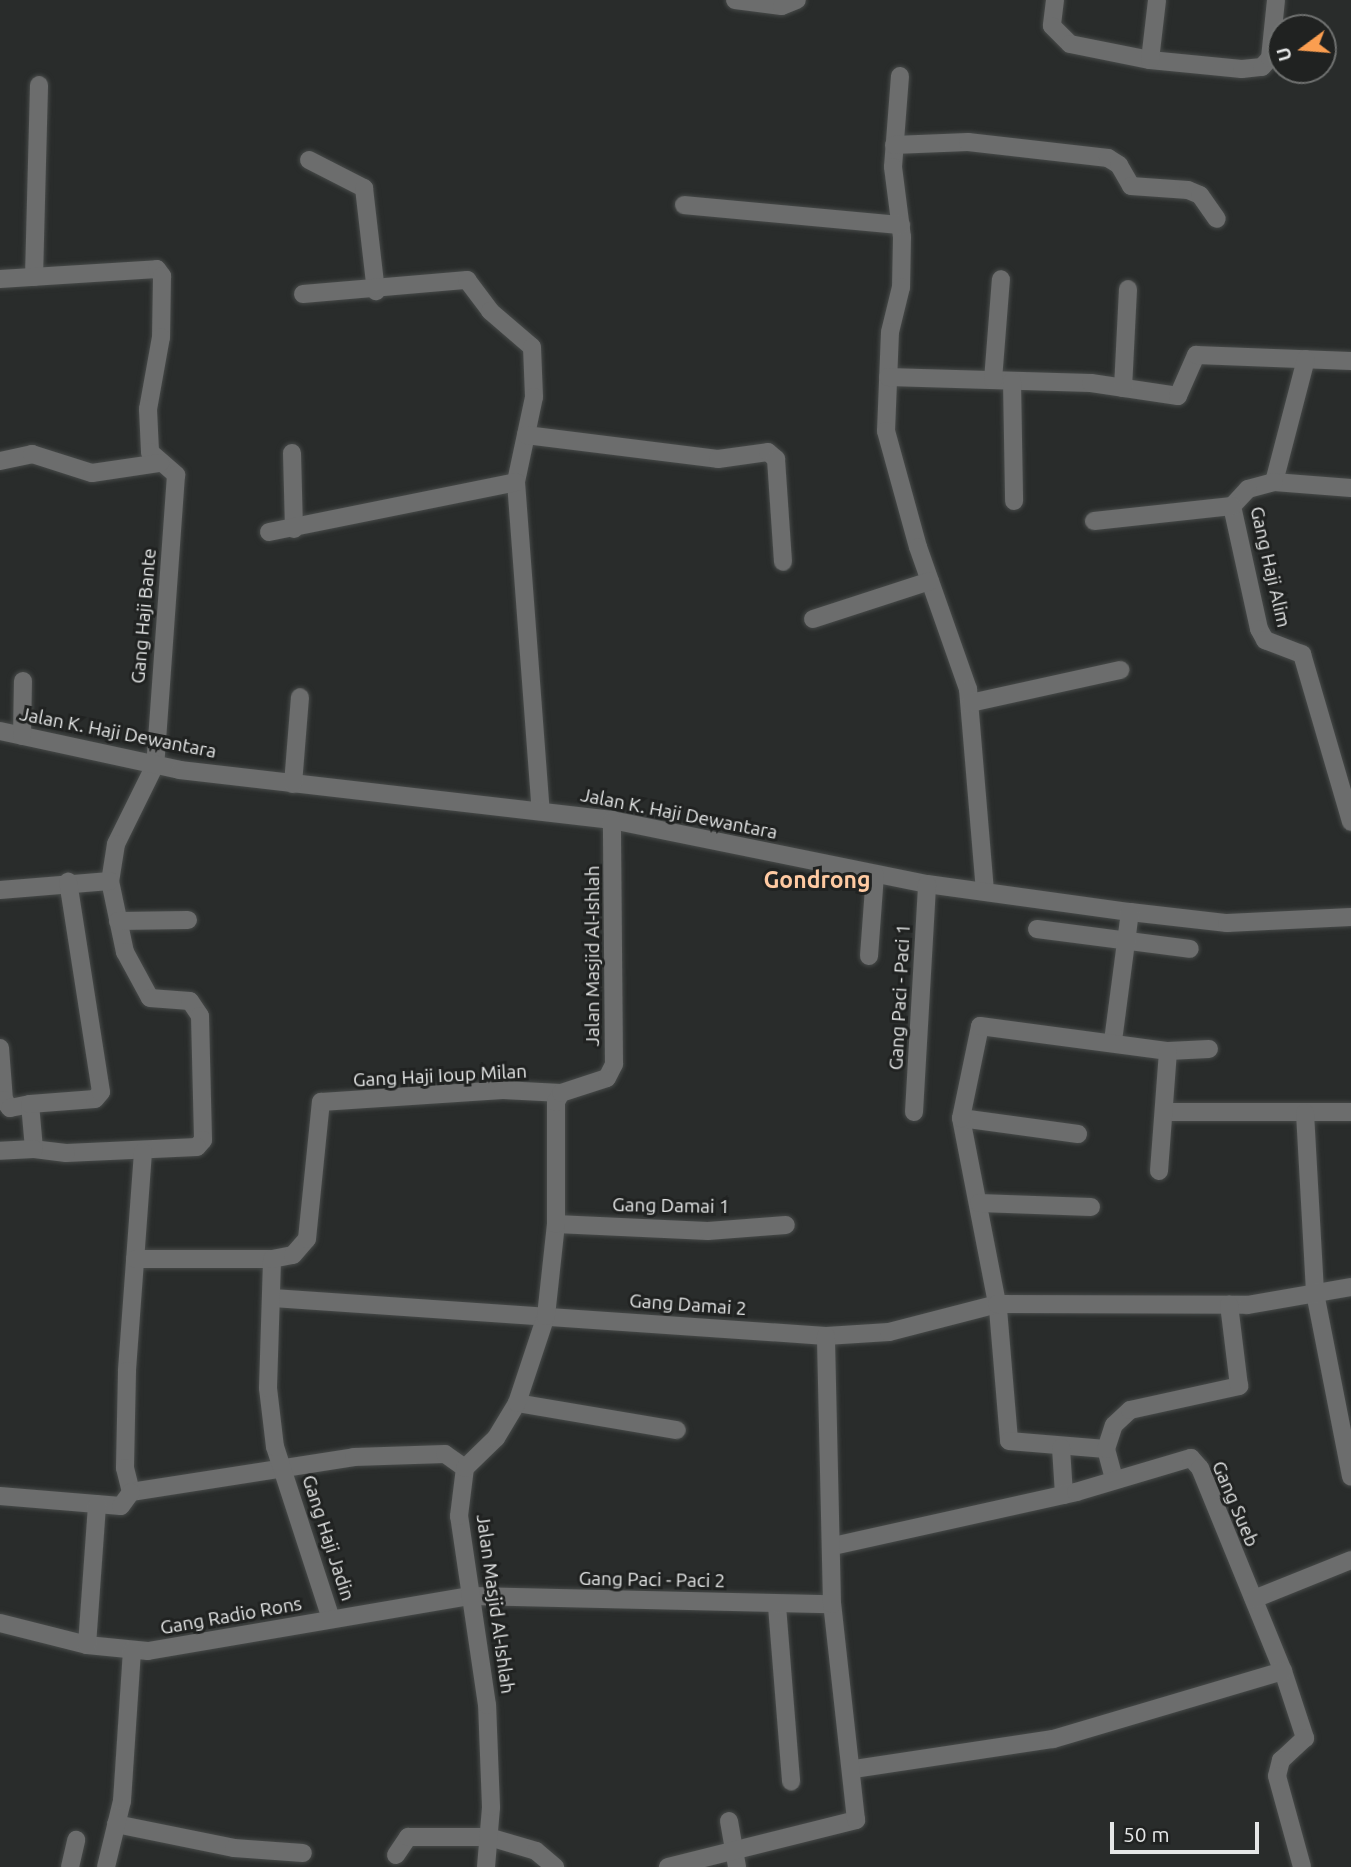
<!DOCTYPE html>
<style>
body{margin:0}
#map{position:relative;width:1351px;height:1867px;overflow:hidden;background:#292c2b;font-family:Ubuntu,sans-serif}
div>[style]{position:absolute}
.roads{filter:drop-shadow(0 0 2px #474a49) drop-shadow(0 0 2px #474a49)}
.minor>*{height:18px;margin:-9px;padding:0 9px;transform-origin:9px;border-radius:9px;background:#6c6d6d}
span{translate:-50% -50%;white-space:nowrap;text-align:center;line-height:1.15;-webkit-text-stroke:6px #202221;paint-order:stroke}
.street-label{font-size:19px;color:#e5e7e7}
.quarter-label{font-size:23px;color:#ffcaa2;font-weight:700}
.north{position:absolute;left:1267px;top:14px;width:70px;height:70px;box-sizing:border-box;background:#202221;border:2px solid #6f7170;border-radius:50%;rotate:254deg;font-size:19px;font-weight:700;line-height:28px;text-align:center;color:#e5e7e7}
.north::after{content:'';display:block;margin:auto;width:24px;height:32px;background:#fb9e50;clip-path:polygon(50% 0,100% 100%,50% 72%,0 100%)}
.scale{position:absolute;left:1110px;top:1822px;width:149px;height:32px;box-sizing:border-box;border:4px solid #e5e7e7;border-top:0;padding-left:9px;font-size:21px;line-height:24px;white-space:nowrap;color:#e5e7e7;-webkit-text-stroke:5px #202221;paint-order:stroke}
</style>
<div id="map">
<div class="roads">
<div class="minor">
<div style="left:735px;top:0;width:47px;rotate:7.3deg"></div>
<div style="left:782px;top:6px;width:16px;rotate:-22deg"></div>
<div style="left:1055px;top:0;width:26px;rotate:97deg"></div>
<div style="left:1052px;top:26px;width:25px;rotate:45deg"></div>
<div style="left:1070px;top:44px;width:82px;rotate:11.3deg"></div>
<div style="left:1150px;top:60px;width:92px;rotate:5.6deg"></div>
<div style="left:1242px;top:69px;width:20px;rotate:-6deg"></div>
<div style="left:1262px;top:67px;width:12px;rotate:-48deg"></div>
<div style="left:1270px;top:58px;width:58px;rotate:-84.1deg"></div>
<div style="left:1150px;top:60px;width:60px;rotate:-83.3deg"></div>
<div style="left:900px;top:76px;width:91px;rotate:94.4deg"></div>
<div style="left:893px;top:167px;width:71px;rotate:82.7deg"></div>
<div style="left:902px;top:237px;width:50px;rotate:91.1deg"></div>
<div style="left:901px;top:287px;width:46px;rotate:103.7deg"></div>
<div style="left:890px;top:332px;width:99px;rotate:92.3deg"></div>
<div style="left:886px;top:431px;width:120px;rotate:74.6deg"></div>
<div style="left:918px;top:547px;width:151px;rotate:70.6deg"></div>
<div style="left:968px;top:689px;width:203px;rotate:85.2deg"></div>
<div style="left:894px;top:145px;width:74px;rotate:-2.3deg"></div>
<div style="left:968px;top:142px;width:141px;rotate:6.5deg"></div>
<div style="left:1108px;top:158px;width:13px;rotate:32deg"></div>
<div style="left:1119px;top:165px;width:24px;rotate:60deg"></div>
<div style="left:1131px;top:186px;width:57px;rotate:4deg"></div>
<div style="left:1188px;top:190px;width:13px;rotate:23deg"></div>
<div style="left:1200px;top:195px;width:29px;rotate:55deg"></div>
<div style="left:309px;top:160px;width:62px;rotate:27deg"></div>
<div style="left:364px;top:188px;width:104px;rotate:83.4deg"></div>
<div style="left:684px;top:205px;width:218px;rotate:5.3deg"></div>
<div style="left:34px;top:277px;width:192px;rotate:-88.5deg"></div>
<div style="left:0;top:279px;width:157px;rotate:-3.6deg"></div>
<div style="left:157px;top:269px;width:9px;rotate:54deg"></div>
<div style="left:162px;top:276px;width:61px;rotate:90.9deg"></div>
<div style="left:161px;top:337px;width:73px;rotate:100.2deg"></div>
<div style="left:148px;top:409px;width:43px;rotate:87.3deg"></div>
<div style="left:150px;top:452px;width:35px;rotate:41deg"></div>
<div style="left:176px;top:475px;width:291px;rotate:94.1deg"></div>
<div style="left:155px;top:765px;width:88px;rotate:116.3deg"></div>
<div style="left:116px;top:844px;width:37px;rotate:99deg"></div>
<div style="left:110px;top:881px;width:73px;rotate:78.1deg"></div>
<div style="left:125px;top:952px;width:52px;rotate:61.5deg"></div>
<div style="left:150px;top:998px;width:40px;rotate:4.3deg"></div>
<div style="left:190px;top:1001px;width:18px;rotate:56deg"></div>
<div style="left:200px;top:1016px;width:124px;rotate:88.6deg"></div>
<div style="left:203px;top:1140px;width:9px;rotate:131deg"></div>
<div style="left:197px;top:1147px;width:131px;rotate:177.4deg"></div>
<div style="left:66px;top:1153px;width:32px;rotate:-173deg"></div>
<div style="left:303px;top:294px;width:165px;rotate:-4.9deg"></div>
<div style="left:467px;top:280px;width:39px;rotate:53deg"></div>
<div style="left:490px;top:311px;width:55px;rotate:40.6deg"></div>
<div style="left:532px;top:347px;width:50px;rotate:87.7deg"></div>
<div style="left:534px;top:397px;width:87px;rotate:102deg"></div>
<div style="left:516px;top:482px;width:330px;rotate:85.7deg"></div>
<div style="left:888px;top:377px;width:203px;rotate:1.7deg"></div>
<div style="left:1091px;top:383px;width:88px;rotate:8.5deg"></div>
<div style="left:1178px;top:396px;width:45px;rotate:-66.3deg"></div>
<div style="left:1196px;top:355px;width:155px;rotate:2.2deg"></div>
<div style="left:993px;top:380px;width:101px;rotate:-85.5deg"></div>
<div style="left:1012px;top:381px;width:120px;rotate:89deg"></div>
<div style="left:1123px;top:388px;width:99px;rotate:-87.1deg"></div>
<div style="left:526px;top:435px;width:193px;rotate:7.1deg"></div>
<div style="left:718px;top:459px;width:50px;rotate:-8deg"></div>
<div style="left:768px;top:452px;width:11px;rotate:41deg"></div>
<div style="left:776px;top:459px;width:103px;rotate:86.1deg"></div>
<div style="left:292px;top:453px;width:76px;rotate:88.5deg"></div>
<div style="left:0;top:461px;width:33px;rotate:-12deg"></div>
<div style="left:32px;top:454px;width:63px;rotate:17.6deg"></div>
<div style="left:92px;top:473px;width:69px;rotate:-8.4deg"></div>
<div style="left:1274px;top:482px;width:127px;rotate:-75.4deg"></div>
<div style="left:1351px;top:488px;width:77px;rotate:-175.5deg"></div>
<div style="left:1274px;top:482px;width:27px;rotate:165deg"></div>
<div style="left:1248px;top:489px;width:23px;rotate:133deg"></div>
<div style="left:1232px;top:506px;width:126px;rotate:77.6deg"></div>
<div style="left:1259px;top:629px;width:13px;rotate:61deg"></div>
<div style="left:1265px;top:640px;width:40px;rotate:21deg"></div>
<div style="left:1302px;top:654px;width:175px;rotate:73.7deg"></div>
<div style="left:1094px;top:521px;width:139px;rotate:-6.2deg"></div>
<div style="left:269px;top:532px;width:252px;rotate:-11.4deg"></div>
<div style="left:813px;top:619px;width:123px;rotate:-18deg"></div>
<div style="left:970px;top:703px;width:154px;rotate:-12.4deg"></div>
<div style="left:0;top:731px;width:184px;rotate:12.2deg"></div>
<div style="left:180px;top:770px;width:435px;rotate:6.6deg"></div>
<div style="left:612px;top:820px;width:321px;rotate:11.5deg"></div>
<div style="left:927px;top:884px;width:205px;rotate:7.9deg"></div>
<div style="left:1130px;top:912px;width:98px;rotate:6.5deg"></div>
<div style="left:1227px;top:923px;width:124px;rotate:-2.8deg"></div>
<div style="left:22px;top:736px;width:55px;rotate:-89deg"></div>
<div style="left:293px;top:784px;width:87px;rotate:-85.4deg"></div>
<div style="left:0;top:890px;width:110px;rotate:-4.7deg"></div>
<div style="left:118px;top:921px;width:70px;rotate:-0.8deg"></div>
<div style="left:1037px;top:929px;width:154px;rotate:7.4deg"></div>
<div style="left:869px;top:956px;width:82px;rotate:-85.8deg"></div>
<div style="left:1113px;top:1041px;width:130px;rotate:-82.5deg"></div>
<div style="left:0;top:1048px;width:52px;rotate:85.6deg"></div>
<div style="left:4px;top:1100px;width:10px;rotate:53deg"></div>
<div style="left:10px;top:1108px;width:20px;rotate:-11deg"></div>
<div style="left:30px;top:1104px;width:45px;rotate:84.9deg"></div>
<div style="left:34px;top:1149px;width:34px;rotate:177deg"></div>
<div style="left:30px;top:1104px;width:65px;rotate:-4.4deg"></div>
<div style="left:95px;top:1099px;width:9px;rotate:-49deg"></div>
<div style="left:101px;top:1092px;width:213px;rotate:-98.9deg"></div>
<div style="left:914px;top:1112px;width:228px;rotate:-86.7deg"></div>
<div style="left:1164px;top:1112px;width:187px"></div>
<div style="left:1305px;top:1113px;width:180px;rotate:86.8deg"></div>
<div style="left:1315px;top:1293px;width:187px;rotate:78.9deg"></div>
<div style="left:961px;top:1118px;width:195px;rotate:79deg"></div>
<div style="left:998px;top:1309px;width:132px;rotate:85.2deg"></div>
<div style="left:1009px;top:1441px;width:97px;rotate:4.7deg"></div>
<div style="left:1106px;top:1449px;width:31px;rotate:75deg"></div>
<div style="left:1078px;top:1134px;width:118px;rotate:-172.2deg"></div>
<div style="left:961px;top:1118px;width:94px;rotate:-78.3deg"></div>
<div style="left:980px;top:1026px;width:190px;rotate:7.6deg"></div>
<div style="left:1168px;top:1051px;width:41px;rotate:-2.8deg"></div>
<div style="left:143px;top:1152px;width:220px;rotate:94.2deg"></div>
<div style="left:127px;top:1371px;width:97px;rotate:91.2deg"></div>
<div style="left:125px;top:1468px;width:25px;rotate:76deg"></div>
<div style="left:131px;top:1492px;width:226px;rotate:-8.9deg"></div>
<div style="left:354px;top:1457px;width:91px;rotate:-1.9deg"></div>
<div style="left:445px;top:1454px;width:24px;rotate:35deg"></div>
<div style="left:1159px;top:1171px;width:120px;rotate:-85.7deg"></div>
<div style="left:979px;top:1203px;width:112px;rotate:2deg"></div>
<div style="left:556px;top:1224px;width:152px;rotate:2.6deg"></div>
<div style="left:708px;top:1231px;width:78px;rotate:-4.4deg"></div>
<div style="left:135px;top:1259px;width:137px"></div>
<div style="left:273px;top:1298px;width:554px;rotate:3.93deg"></div>
<div style="left:826px;top:1336px;width:63px;rotate:-3.6deg"></div>
<div style="left:889px;top:1332px;width:112px;rotate:-14.5deg"></div>
<div style="left:997px;top:1304px;width:250px;rotate:0.2deg"></div>
<div style="left:1247px;top:1305px;width:106px;rotate:-9.8deg"></div>
<div style="left:517px;top:1403px;width:162px;rotate:9.6deg"></div>
<div style="left:1061px;top:1448px;width:47px;rotate:86.3deg"></div>
<div style="left:1106px;top:1449px;width:25px;rotate:-72deg"></div>
<div style="left:1114px;top:1425px;width:22px;rotate:-43deg"></div>
<div style="left:1130px;top:1410px;width:112px;rotate:-12.4deg"></div>
<div style="left:1239px;top:1386px;width:82px;rotate:-97deg"></div>
<div style="left:0;top:1496px;width:121px;rotate:4.7deg"></div>
<div style="left:121px;top:1506px;width:17px;rotate:-54deg"></div>
<div style="left:833px;top:1546px;width:249px;rotate:-12.5deg"></div>
<div style="left:1076px;top:1492px;width:120px;rotate:-16.5deg"></div>
<div style="left:1191px;top:1458px;width:13px;rotate:48deg"></div>
<div style="left:1200px;top:1468px;width:219px;rotate:67.8deg"></div>
<div style="left:1283px;top:1671px;width:71px;rotate:71.8deg"></div>
<div style="left:1305px;top:1738px;width:33px;rotate:137deg"></div>
<div style="left:1281px;top:1760px;width:16px;rotate:104deg"></div>
<div style="left:1277px;top:1776px;width:94px;rotate:74.6deg"></div>
<div style="left:1254px;top:1599px;width:105px;rotate:-21.9deg"></div>
<div style="left:777px;top:1606px;width:176px;rotate:85.4deg"></div>
<div style="left:331px;top:1619px;width:181px;rotate:-108deg"></div>
<div style="left:275px;top:1447px;width:59px;rotate:-96.8deg"></div>
<div style="left:268px;top:1388px;width:129px;rotate:-88.2deg"></div>
<div style="left:272px;top:1259px;width:21px;rotate:-11deg"></div>
<div style="left:293px;top:1255px;width:21px;rotate:-49deg"></div>
<div style="left:307px;top:1239px;width:138px;rotate:-84.2deg"></div>
<div style="left:321px;top:1102px;width:182px;rotate:-3.8deg"></div>
<div style="left:503px;top:1090px;width:58px;rotate:3deg"></div>
<div style="left:0;top:1623px;width:90px;rotate:14.2deg"></div>
<div style="left:87px;top:1645px;width:61px;rotate:5.6deg"></div>
<div style="left:148px;top:1651px;width:327px;rotate:-9.7deg"></div>
<div style="left:470px;top:1596px;width:362px;rotate:1.3deg"></div>
<div style="left:87px;top:1645px;width:141px;rotate:-85.9deg"></div>
<div style="left:854px;top:1769px;width:201px;rotate:-8.6deg"></div>
<div style="left:1053px;top:1739px;width:240px;rotate:-16.5deg"></div>
<div style="left:729px;top:1821px;width:47px;rotate:80.1deg"></div>
<div style="left:116px;top:1824px;width:120px;rotate:11.5deg"></div>
<div style="left:234px;top:1848px;width:69px;rotate:4.1deg"></div>
<div style="left:396px;top:1855px;width:22px;rotate:-56deg"></div>
<div style="left:408px;top:1837px;width:81px"></div>
<div style="left:489px;top:1837px;width:49px;rotate:16.6deg"></div>
<div style="left:536px;top:1851px;width:25px;rotate:40deg"></div>
<div style="left:70px;top:1867px;width:28px;rotate:-77deg"></div>
<div style="left:106px;top:1867px;width:68px;rotate:-76.4deg"></div>
<div style="left:122px;top:1801px;width:151px;rotate:-86.2deg"></div>
<div style="left:486px;top:1867px;width:60px;rotate:-85.2deg"></div>
<div style="left:491px;top:1807px;width:102px;rotate:-92.2deg"></div>
<div style="left:487px;top:1705px;width:191px;rotate:-98.4deg"></div>
<div style="left:459px;top:1516px;width:48px;rotate:-82.9deg"></div>
<div style="left:465px;top:1468px;width:43px;rotate:-44.1deg"></div>
<div style="left:496px;top:1438px;width:41px;rotate:-59deg"></div>
<div style="left:517px;top:1403px;width:92px;rotate:-71.6deg"></div>
<div style="left:546px;top:1316px;width:93px;rotate:-83.8deg"></div>
<div style="left:556px;top:1224px;width:122px;rotate:-90deg"></div>
<div style="left:556px;top:1102px;width:10px;rotate:-61deg"></div>
<div style="left:561px;top:1093px;width:48px;rotate:-18.1deg"></div>
<div style="left:607px;top:1078px;width:16px;rotate:-63deg"></div>
<div style="left:614px;top:1064px;width:244px;rotate:-90.5deg"></div>
<div style="left:668px;top:1867px;width:194px;rotate:-14deg"></div>
<div style="left:856px;top:1820px;width:217px;rotate:-96.3deg"></div>
<div style="left:832px;top:1604px;width:268px;rotate:-91.3deg"></div>
</div>
</div>
<div class="street-label">
<span style="left:1270px;top:567px;rotate:77deg">Gang Haji Alim</span>
<span style="left:144px;top:616px;rotate:-85deg">Gang Haji Bante</span>
<span style="left:118px;top:733px;rotate:11deg">Jalan K. Haji Dewantara</span>
<span style="left:679px;top:814px;rotate:11deg">Jalan K. Haji Dewantara</span>
<span style="left:593px;top:956px;rotate:-90deg">Jalan Masjid Al-Ishlah</span>
<span style="left:900px;top:997px;rotate:-87deg">Gang Paci - Paci 1</span>
<span style="left:440px;top:1076px;rotate:-3deg">Gang Haji Ioup Milan</span>
<span style="left:671px;top:1206px;rotate:1deg">Gang Damai 1</span>
<span style="left:688px;top:1305px;rotate:4deg">Gang Damai 2</span>
<span style="left:1235px;top:1504px;rotate:67deg">Gang Sueb</span>
<span style="left:328px;top:1538px;rotate:72deg">Gang Haji Jadin</span>
<span style="left:652px;top:1580px;rotate:1deg">Gang Paci - Paci 2</span>
<span style="left:495px;top:1604px;rotate:82deg">Jalan Masjid Al-Ishlah</span>
<span style="left:231px;top:1616px;rotate:-10deg">Gang Radio Rons</span>
</div>
<div class="quarter-label">
<span style="left:817px;top:880px">Gondrong</span>
</div>
<div class="north">U</div>
<div class="scale">50 m</div>
</div>
